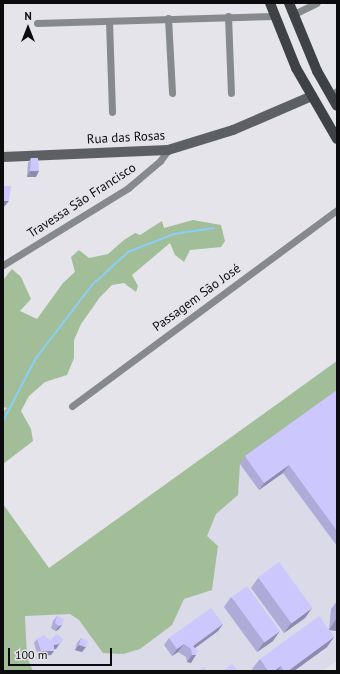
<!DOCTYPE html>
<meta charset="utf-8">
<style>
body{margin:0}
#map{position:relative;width:340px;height:674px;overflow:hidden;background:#e4e4ea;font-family:"PT Sans",sans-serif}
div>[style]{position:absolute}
.built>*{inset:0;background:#dbdae8}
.green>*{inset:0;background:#a1be98}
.stream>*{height:2px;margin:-1px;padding:0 1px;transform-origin:1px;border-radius:1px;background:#8acefa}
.street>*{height:7px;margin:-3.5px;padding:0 3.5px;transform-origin:3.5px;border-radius:3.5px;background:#878a8c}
.secondary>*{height:10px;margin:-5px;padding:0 5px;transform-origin:5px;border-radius:5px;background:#5c6062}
.primary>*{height:10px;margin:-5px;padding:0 5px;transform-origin:5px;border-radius:5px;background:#3e4245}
.wall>*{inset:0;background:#afabd9}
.shaded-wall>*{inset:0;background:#8f8bb0}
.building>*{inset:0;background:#ccc7fc;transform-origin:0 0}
span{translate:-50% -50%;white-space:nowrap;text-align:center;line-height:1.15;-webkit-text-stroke:3px #e4e4ea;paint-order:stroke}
.street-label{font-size:13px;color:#0c0c0e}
.frame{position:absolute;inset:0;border:4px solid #0c0c0e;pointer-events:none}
.north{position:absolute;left:8px;top:8px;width:40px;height:40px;-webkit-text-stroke:3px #e4e4ea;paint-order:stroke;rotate:0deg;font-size:11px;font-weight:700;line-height:16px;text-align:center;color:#0c0c0e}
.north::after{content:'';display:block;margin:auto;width:14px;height:18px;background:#0c0c0e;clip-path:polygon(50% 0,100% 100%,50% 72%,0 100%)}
.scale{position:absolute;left:8px;top:648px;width:104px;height:18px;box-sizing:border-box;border:2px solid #0c0c0e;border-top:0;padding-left:5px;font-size:12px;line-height:14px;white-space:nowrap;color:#0c0c0e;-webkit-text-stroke:3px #e4e4ea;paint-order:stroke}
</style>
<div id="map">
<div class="built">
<div style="clip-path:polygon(337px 360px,337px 661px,323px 671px,23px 671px,4px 652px,48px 573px)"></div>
</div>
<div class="green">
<div style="clip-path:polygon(193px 220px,221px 225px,225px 241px,221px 247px,190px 250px,184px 262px,175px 255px,170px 243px,132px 275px,138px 286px,136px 292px,124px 283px,112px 285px,100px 297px,81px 324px,74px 340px,74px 358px,67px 375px,45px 382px,29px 396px,21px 411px,31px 429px,33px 441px,3px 464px,3px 412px,7px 408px,3px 407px,3px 280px,12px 269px,21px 277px,31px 299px,20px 311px,37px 319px,63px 283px,75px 272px,71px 257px,79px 250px,89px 258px,108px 254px,124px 240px,135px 233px,140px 235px,162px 221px,164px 228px)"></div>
<div style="clip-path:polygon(337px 361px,337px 394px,240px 464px,238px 495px,216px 514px,207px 536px,218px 546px,212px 590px,184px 599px,172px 625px,140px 649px,123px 654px,103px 653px,79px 620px,70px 614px,25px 616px,27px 657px,33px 671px,3px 671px,3px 504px,49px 568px)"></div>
</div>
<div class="stream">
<div style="left:3px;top:421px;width:71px;rotate:-62.4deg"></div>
<div style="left:36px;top:358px;width:92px;rotate:-52.5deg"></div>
<div style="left:92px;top:285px;width:49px;rotate:-42.5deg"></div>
<div style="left:128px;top:252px;width:49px;rotate:-21.4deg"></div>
<div style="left:174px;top:234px;width:40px;rotate:-8.5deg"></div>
</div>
<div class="street">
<div style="left:294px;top:14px;width:25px;rotate:-26deg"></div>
<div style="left:228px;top:16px;width:77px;rotate:87.8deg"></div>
<div style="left:168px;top:18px;width:75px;rotate:86.9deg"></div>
<div style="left:109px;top:21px;width:91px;rotate:88.1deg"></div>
<div style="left:37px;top:23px;width:237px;rotate:-1.7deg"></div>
<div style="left:330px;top:96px;width:9px;rotate:-36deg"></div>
<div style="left:3px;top:265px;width:147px;rotate:-31.6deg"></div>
<div style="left:128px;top:188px;width:42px;rotate:-40.2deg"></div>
<div style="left:160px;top:161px;width:14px;rotate:-54deg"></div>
<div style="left:72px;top:406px;width:330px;rotate:-36.5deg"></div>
</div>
<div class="secondary">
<div style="left:3px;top:157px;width:165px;rotate:-2.4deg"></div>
<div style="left:168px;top:150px;width:68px;rotate:-17.1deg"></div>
<div style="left:233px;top:130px;width:86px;rotate:-23.3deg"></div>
</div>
<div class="primary">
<div style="left:270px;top:3px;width:70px;rotate:68.2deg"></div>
<div style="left:296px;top:68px;width:82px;rotate:60deg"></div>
<div style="left:289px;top:3px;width:74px;rotate:67.6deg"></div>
<div style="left:317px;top:71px;width:40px;rotate:60.3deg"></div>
</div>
<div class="wall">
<div style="clip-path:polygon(31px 158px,36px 177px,27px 177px,28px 163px)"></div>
<div style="clip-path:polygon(337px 390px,337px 546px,283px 473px,259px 490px,240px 464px,245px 456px)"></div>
<div style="clip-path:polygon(258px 578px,312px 608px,305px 618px,284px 633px,251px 588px)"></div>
<div style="clip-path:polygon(231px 597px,273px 641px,257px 652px,224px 607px)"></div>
<div style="clip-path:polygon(337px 601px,337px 631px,329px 630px,334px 637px,327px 647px,294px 671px,254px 671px,252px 669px,260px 659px,329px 629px,331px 609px)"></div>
<div style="clip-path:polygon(57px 616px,62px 625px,58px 630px,55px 631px,51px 628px,53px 621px)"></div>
<div style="clip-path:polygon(223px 624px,218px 631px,195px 648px,191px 663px,187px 662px,186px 657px,178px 652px,172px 656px,164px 645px,169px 638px)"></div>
<div style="clip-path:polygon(81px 638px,82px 652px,75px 650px,77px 643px)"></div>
<div style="clip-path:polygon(37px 639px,50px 640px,63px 639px,56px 649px,54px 649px,51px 655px,38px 656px,34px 643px)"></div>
</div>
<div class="shaded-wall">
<div style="clip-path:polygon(30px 171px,39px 171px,36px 177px,27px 177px)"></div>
<div style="clip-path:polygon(3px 201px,9px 201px,3px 208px)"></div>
<div style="clip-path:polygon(289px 465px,283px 473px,259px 490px,264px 483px)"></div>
<div style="clip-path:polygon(312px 608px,305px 618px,284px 633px,291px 623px)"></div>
<div style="clip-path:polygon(336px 619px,337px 620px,337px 631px,329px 630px)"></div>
<div style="clip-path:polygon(223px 624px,218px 631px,191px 651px,193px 646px)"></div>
<div style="clip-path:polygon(62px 625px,58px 630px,55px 631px,59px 626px)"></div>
<div style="clip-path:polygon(280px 631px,273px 641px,257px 652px,264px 642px)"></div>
<div style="clip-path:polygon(334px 637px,327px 647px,294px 671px,288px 671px)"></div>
<div style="clip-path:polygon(59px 644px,56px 649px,51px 650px,54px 645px)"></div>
<div style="clip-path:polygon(184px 644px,178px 652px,172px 656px,177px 649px)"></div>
<div style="clip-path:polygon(79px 645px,86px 647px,82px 652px,75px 650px)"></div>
<div style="clip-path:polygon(41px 651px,54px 651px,51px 655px,38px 656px)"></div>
<div style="clip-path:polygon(192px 655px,196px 655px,191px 663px,187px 662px)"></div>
<div style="clip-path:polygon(281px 666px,278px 671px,274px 671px)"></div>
</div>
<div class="building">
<div style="clip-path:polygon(31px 158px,38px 158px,39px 171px,30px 171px)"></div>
<div style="clip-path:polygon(3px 186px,11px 186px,9px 201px,3px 201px)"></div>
<div style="clip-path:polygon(337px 390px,337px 531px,289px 465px,264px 483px,245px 456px)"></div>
<div style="left:279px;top:562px;width:57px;height:26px;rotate:54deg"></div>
<div style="left:247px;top:586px;width:56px;height:19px;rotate:54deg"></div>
<div style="clip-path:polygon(211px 608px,223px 624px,193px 646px,198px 651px,196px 655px,192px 655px,191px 649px,184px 644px,177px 649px,169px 638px)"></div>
<div style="clip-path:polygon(337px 609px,337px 620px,336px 619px)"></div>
<div style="clip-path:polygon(57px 616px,64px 619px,62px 625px,59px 626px,55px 623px)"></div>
<div style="clip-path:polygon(319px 616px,334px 637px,288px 671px,284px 671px,281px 666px,274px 671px,268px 671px,260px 659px)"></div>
<div style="clip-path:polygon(57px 634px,63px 639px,59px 644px,54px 645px,54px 651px,41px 651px,37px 639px,44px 635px,50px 640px)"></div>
<div style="clip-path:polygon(81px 638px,88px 641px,86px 647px,79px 645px)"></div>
<div style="clip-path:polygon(232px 664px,238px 671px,223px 671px)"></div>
<div style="clip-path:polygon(204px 667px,207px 671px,198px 671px)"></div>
</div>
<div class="street-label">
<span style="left:126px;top:138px;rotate:-3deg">Rua das Rosas</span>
<span style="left:82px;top:201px;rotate:-33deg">Travessa São Francisco</span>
<span style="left:197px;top:298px;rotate:-36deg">Passagem São José</span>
</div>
<div class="frame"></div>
<div class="north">N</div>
<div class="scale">100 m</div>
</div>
